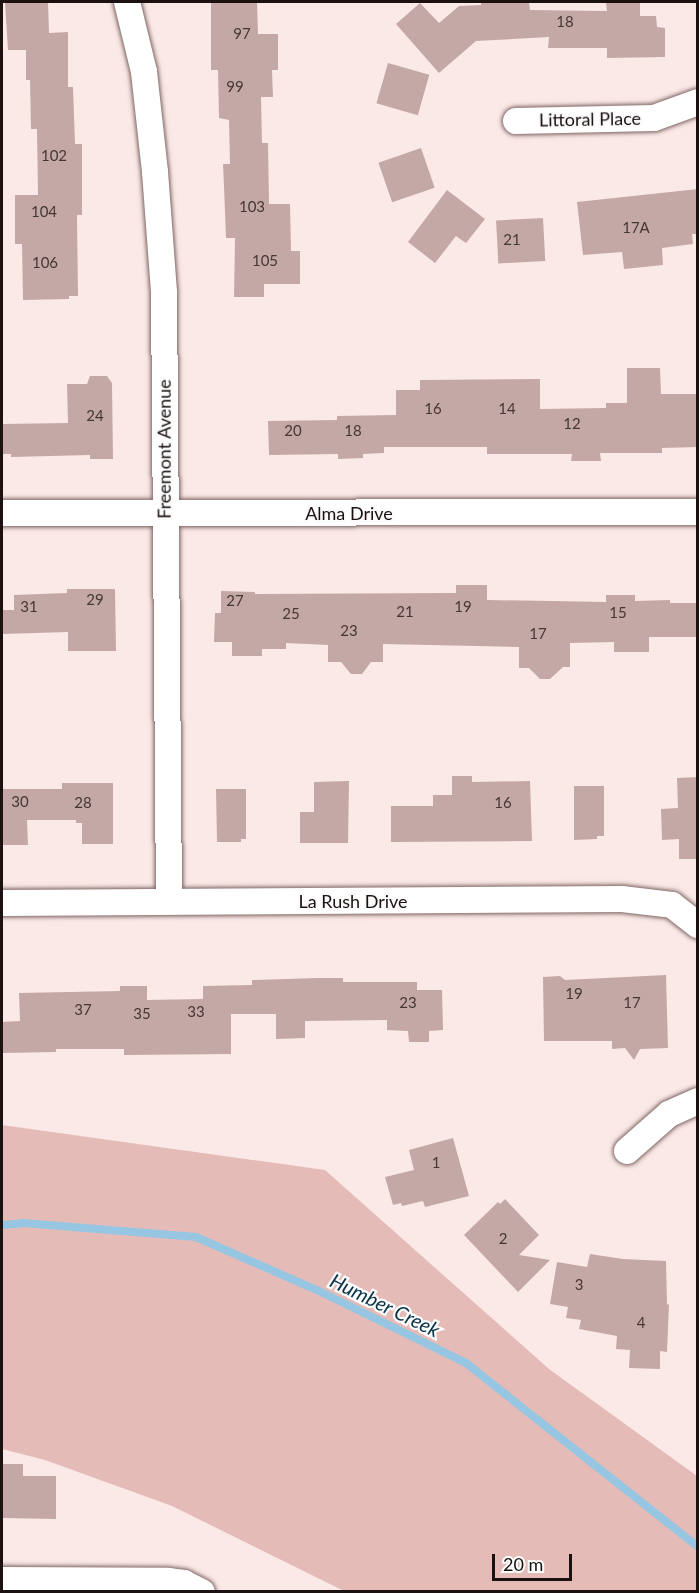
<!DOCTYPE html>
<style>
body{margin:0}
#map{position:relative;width:699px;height:1593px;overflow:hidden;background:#fbe9e7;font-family:Lato,sans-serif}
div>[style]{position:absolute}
.green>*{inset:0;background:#e5bbb8}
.stream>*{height:8px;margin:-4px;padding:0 4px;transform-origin:4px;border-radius:4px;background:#96c6e2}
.building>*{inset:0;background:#c4a8a5;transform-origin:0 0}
.roads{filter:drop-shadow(0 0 2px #7f6664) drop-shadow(0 0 2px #7f6664)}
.minor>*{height:26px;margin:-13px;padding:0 13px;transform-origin:13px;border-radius:13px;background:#fff}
span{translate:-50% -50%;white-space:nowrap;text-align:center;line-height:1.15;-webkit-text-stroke:4.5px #fbfbfb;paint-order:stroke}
.number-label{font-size:15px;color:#443735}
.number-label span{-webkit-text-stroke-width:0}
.street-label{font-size:18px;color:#1a1110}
.water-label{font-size:20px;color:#093246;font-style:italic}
.frame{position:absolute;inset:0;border:3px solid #1a1110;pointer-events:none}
.scale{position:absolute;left:492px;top:1554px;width:80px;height:27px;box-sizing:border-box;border:3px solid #1a1110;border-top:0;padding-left:8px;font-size:18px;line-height:21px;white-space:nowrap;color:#1a1110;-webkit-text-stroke:4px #fbfbfb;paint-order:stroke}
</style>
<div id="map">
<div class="green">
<div style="clip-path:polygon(2px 1125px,325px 1170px,549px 1369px,697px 1476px,697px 1591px,344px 1591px,172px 1506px,45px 1460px,2px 1449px)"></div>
</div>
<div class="stream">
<div style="left:2px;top:1225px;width:21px;rotate:-5deg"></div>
<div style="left:23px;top:1223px;width:174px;rotate:4.6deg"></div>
<div style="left:196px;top:1237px;width:134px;rotate:23.7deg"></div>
<div style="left:319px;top:1291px;width:164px;rotate:26.1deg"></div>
<div style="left:466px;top:1363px;width:296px;rotate:38.4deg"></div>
</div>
<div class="building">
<div style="clip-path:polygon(5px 2px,48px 2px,49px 33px,68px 32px,68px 87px,73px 87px,75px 144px,82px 144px,82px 215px,77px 215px,78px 296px,69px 296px,69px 299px,23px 300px,22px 244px,15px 244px,15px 195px,38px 195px,37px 129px,31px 129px,30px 80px,26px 80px,26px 50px,8px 50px)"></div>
<div style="clip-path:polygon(211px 2px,257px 2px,258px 34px,278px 34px,278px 70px,272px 70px,273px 97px,261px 97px,262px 143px,268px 143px,269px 204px,290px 204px,291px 251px,300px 251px,300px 284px,264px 284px,264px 297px,234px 297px,235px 238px,226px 238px,224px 186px,223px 164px,230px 164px,229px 120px,219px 118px,218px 70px,211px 70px)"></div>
<div style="clip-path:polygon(481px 2px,529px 2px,530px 10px,607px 11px,606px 2px,640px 2px,640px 16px,656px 16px,657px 27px,665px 28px,665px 57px,607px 58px,607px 48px,548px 48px,549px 37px,476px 41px,439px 73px,396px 24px,420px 3px,439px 23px,459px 6px,481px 5px)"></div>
<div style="left:388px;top:63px;width:43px;height:42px;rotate:16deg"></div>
<div style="left:421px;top:148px;width:42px;height:45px;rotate:71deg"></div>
<div style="clip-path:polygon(698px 189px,698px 234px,692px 234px,693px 244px,662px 248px,663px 265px,624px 269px,622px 252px,583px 255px,577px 202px)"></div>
<div style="clip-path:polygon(447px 190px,485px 219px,466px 243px,456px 236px,435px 263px,408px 242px)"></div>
<div style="left:543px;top:218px;width:43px;height:47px;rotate:87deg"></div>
<div style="clip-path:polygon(627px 368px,660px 368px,661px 394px,698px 394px,698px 447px,662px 448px,662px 453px,600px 453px,601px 461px,571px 461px,572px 454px,487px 454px,487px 447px,384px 447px,384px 453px,363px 454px,363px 458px,338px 459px,338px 454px,269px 455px,268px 421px,337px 420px,337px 416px,396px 415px,396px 390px,420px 390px,420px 380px,540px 379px,540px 409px,606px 408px,606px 403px,627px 403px)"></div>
<div style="clip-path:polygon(90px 376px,107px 376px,112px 383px,113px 459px,90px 459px,90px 455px,11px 457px,11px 454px,2px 454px,2px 424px,68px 423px,67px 384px,87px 384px)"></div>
<div style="clip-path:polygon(456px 585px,487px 585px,487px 600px,606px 602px,606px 595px,635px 595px,635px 601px,670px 600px,670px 603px,698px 603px,698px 637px,649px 637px,649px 652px,614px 652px,614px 642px,570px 643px,570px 667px,563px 667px,550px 679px,540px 679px,529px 668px,519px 668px,519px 647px,383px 644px,383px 662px,371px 662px,362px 674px,351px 674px,341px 662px,328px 662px,328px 645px,286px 643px,286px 649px,262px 649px,262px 656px,232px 656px,232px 642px,214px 642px,215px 613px,221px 613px,221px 591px,255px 592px,255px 594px,456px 593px)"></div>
<div style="clip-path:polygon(67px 589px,115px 589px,116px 651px,68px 651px,68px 632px,2px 634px,2px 610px,14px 610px,14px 595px,67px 593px)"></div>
<div style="clip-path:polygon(452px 776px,472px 776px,472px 782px,530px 781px,532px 841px,391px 842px,391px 806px,433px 806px,433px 795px,452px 795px)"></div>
<div style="clip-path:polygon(698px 777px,698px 859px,679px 859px,679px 839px,662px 840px,661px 809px,678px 808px,677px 778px)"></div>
<div style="clip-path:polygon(349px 781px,348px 843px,300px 843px,300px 812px,314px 812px,314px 782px)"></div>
<div style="clip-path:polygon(62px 783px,113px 783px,113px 844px,82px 844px,82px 823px,76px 823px,76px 820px,27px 820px,28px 845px,2px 845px,2px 789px,62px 789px)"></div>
<div style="clip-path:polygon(574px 786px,604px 786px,604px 836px,597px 836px,597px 839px,574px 840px)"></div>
<div style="clip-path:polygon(216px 789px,246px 789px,246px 839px,241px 839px,241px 842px,217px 842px)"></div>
<div style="clip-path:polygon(666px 975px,668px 1048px,640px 1049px,634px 1060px,625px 1048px,612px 1049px,612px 1041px,544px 1041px,543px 977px,560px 976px,565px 980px)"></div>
<div style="clip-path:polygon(317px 978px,343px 978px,343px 982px,417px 982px,417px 990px,442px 990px,443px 1030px,429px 1031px,429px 1042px,409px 1042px,408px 1031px,387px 1030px,387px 1020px,305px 1021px,305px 1038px,276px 1039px,276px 1014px,231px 1014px,231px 1054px,124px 1055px,124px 1049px,56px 1049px,56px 1052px,2px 1053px,2px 1022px,20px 1021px,19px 993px,120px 991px,120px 986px,147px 986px,147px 1000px,203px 999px,203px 986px,252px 985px,252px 980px)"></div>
<div style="clip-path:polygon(453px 1138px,469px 1196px,425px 1207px,423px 1201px,402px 1206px,401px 1203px,393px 1205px,385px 1177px,414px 1170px,409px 1150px)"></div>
<div style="clip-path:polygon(505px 1199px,539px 1235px,519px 1255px,550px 1260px,518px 1292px,464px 1235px,498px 1202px,500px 1204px)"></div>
<div style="clip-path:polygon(590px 1254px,623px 1259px,666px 1261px,667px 1305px,669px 1304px,667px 1352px,660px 1351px,660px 1369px,629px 1368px,630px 1350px,616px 1349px,617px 1336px,579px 1329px,581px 1320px,566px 1318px,568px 1307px,550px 1304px,557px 1262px,587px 1267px)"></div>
<div style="clip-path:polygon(2px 1464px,23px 1464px,23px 1476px,56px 1476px,56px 1519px,2px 1518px)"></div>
</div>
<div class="roads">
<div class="minor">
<div style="left:127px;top:2px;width:72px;rotate:76.3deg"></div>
<div style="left:144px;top:72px;width:101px;rotate:83.7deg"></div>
<div style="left:155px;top:172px;width:121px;rotate:85.7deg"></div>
<div style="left:164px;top:293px;width:606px;rotate:89.53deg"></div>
<div style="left:516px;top:121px;width:138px;rotate:-1.2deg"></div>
<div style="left:654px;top:118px;width:47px;rotate:-20deg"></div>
<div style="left:2px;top:513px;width:696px;rotate:-0.08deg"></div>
<div style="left:2px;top:903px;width:620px;rotate:-0.37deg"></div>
<div style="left:622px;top:899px;width:50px;rotate:6.8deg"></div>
<div style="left:672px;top:905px;width:33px;rotate:38deg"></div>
<div style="left:627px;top:1151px;width:56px;rotate:-41.4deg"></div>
<div style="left:669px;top:1114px;width:32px;rotate:-24deg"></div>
<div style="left:2px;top:1580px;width:166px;rotate:0.3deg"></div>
<div style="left:168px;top:1581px;width:16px;rotate:7deg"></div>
<div style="left:184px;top:1583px;width:20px;rotate:27deg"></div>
</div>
</div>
<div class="number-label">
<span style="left:565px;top:22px">18</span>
<span style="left:242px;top:34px">97</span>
<span style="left:235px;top:87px">99</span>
<span style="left:54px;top:156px">102</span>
<span style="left:252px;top:207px">103</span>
<span style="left:44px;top:212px">104</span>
<span style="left:636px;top:228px">17A</span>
<span style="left:512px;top:240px">21</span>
<span style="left:265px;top:261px">105</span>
<span style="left:45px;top:263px">106</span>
<span style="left:433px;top:409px">16</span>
<span style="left:507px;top:409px">14</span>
<span style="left:95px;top:416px">24</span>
<span style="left:572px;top:424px">12</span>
<span style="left:293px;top:431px">20</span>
<span style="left:353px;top:431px">18</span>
<span style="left:95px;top:600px">29</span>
<span style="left:235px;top:601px">27</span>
<span style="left:29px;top:607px">31</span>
<span style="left:463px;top:607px">19</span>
<span style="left:405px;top:612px">21</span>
<span style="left:618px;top:613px">15</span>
<span style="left:291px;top:614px">25</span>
<span style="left:349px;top:631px">23</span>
<span style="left:538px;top:634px">17</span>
<span style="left:20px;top:802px">30</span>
<span style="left:83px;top:803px">28</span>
<span style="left:503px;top:803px">16</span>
<span style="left:574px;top:994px">19</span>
<span style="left:408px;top:1003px">23</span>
<span style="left:632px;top:1003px">17</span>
<span style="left:83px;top:1010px">37</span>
<span style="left:196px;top:1012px">33</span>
<span style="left:142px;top:1014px">35</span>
<span style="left:436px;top:1163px">1</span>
<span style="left:503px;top:1239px">2</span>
<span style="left:579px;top:1285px">3</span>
<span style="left:641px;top:1323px">4</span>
</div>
<div class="street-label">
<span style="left:590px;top:119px;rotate:-1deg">Littoral Place</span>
<span style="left:164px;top:449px;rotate:-90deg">Freemont Avenue</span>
<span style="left:349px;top:513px">Alma Drive</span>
<span style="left:353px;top:901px">La Rush Drive</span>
</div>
<div class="water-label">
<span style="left:385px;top:1305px;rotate:26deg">Humber Creek</span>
</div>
<div class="frame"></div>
<div class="scale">20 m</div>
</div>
